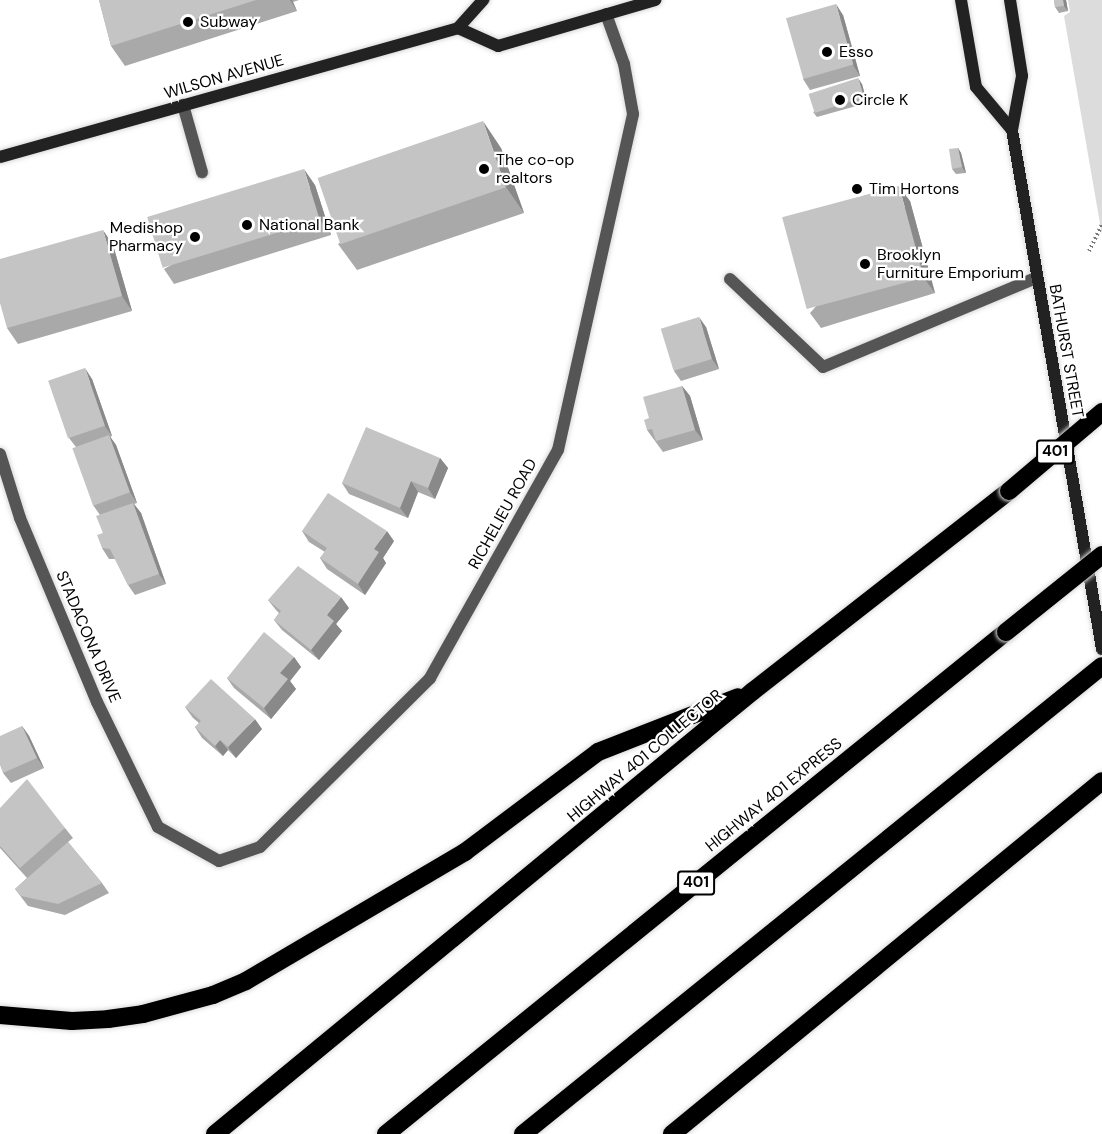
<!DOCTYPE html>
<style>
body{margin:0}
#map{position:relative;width:1102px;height:1134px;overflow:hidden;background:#fff;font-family:"DM Sans",sans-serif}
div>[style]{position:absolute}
.green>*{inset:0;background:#dcdcdc}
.path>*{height:4px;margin-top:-2px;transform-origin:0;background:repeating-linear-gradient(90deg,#777 0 1.5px,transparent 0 4.5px)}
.roads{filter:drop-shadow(0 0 2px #dbdbdb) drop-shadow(0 0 2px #dbdbdb)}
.service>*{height:12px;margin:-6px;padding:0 6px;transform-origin:6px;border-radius:6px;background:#555}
.minor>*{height:12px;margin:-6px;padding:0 6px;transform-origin:6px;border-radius:6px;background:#555}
.secondary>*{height:12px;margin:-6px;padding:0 6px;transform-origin:6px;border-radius:6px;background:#222}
.motorway>*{height:18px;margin:-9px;padding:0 9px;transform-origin:9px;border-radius:9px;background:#000}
.bridges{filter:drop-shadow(0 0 2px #dbdbdb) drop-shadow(0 0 2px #dbdbdb)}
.motorway-bridge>*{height:18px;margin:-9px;padding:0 9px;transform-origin:9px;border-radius:9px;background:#000}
.wall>*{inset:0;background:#a9a9a9}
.shaded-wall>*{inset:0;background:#898989}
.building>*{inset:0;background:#c4c4c4;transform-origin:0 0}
.dots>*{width:16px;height:16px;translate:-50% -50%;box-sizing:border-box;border:3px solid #fff;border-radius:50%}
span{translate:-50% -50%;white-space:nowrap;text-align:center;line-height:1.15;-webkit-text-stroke:4.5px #fff;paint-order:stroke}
.shield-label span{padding:2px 4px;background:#fff;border:2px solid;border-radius:4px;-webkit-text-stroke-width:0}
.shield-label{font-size:15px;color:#000;font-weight:700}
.poi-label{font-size:16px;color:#000}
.left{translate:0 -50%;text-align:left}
.right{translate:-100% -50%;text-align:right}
.street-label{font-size:16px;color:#000}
</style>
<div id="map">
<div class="green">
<div style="clip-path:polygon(1068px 0,1102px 0,1102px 235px,1064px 16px,1070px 12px)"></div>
</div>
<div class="path">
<div style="left:1089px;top:251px;width:30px;rotate:-64deg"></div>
</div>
<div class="roads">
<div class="service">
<div style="left:183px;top:105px;width:70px;rotate:74.2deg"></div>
<div style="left:730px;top:279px;width:128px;rotate:43.4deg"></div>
<div style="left:823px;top:367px;width:231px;rotate:-22.7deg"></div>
</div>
<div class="minor">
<div style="left:0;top:454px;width:67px;rotate:72.6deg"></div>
<div style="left:20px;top:518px;width:199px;rotate:67.3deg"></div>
<div style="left:97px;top:702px;width:139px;rotate:64deg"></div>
<div style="left:158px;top:827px;width:70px;rotate:29.1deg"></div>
<div style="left:219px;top:861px;width:43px;rotate:-18.9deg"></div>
<div style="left:260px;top:847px;width:240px;rotate:-44.8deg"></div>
<div style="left:430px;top:678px;width:261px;rotate:-60.7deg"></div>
<div style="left:558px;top:450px;width:344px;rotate:-77.4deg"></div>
<div style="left:633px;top:114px;width:51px;rotate:-100.2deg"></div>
<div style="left:624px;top:64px;width:53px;rotate:-109.8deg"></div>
</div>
<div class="secondary">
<div style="left:961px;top:0;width:88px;rotate:80.2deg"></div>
<div style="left:976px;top:87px;width:56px;rotate:50.1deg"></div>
<div style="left:1010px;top:0;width:77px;rotate:81deg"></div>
<div style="left:1022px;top:76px;width:55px;rotate:100.5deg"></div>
<div style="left:1012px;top:130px;width:527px;rotate:80.16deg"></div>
<div style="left:458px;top:28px;width:44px;rotate:24.2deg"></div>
<div style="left:498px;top:46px;width:164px;rotate:-16.3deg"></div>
<div style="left:0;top:157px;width:476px;rotate:-15.7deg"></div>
<div style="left:458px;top:28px;width:38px;rotate:-48deg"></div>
</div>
<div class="motorway">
<div style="left:0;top:1015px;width:72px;rotate:4.8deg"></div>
<div style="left:72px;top:1021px;width:36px;rotate:-3deg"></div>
<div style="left:108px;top:1019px;width:35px;rotate:-8deg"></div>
<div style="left:143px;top:1014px;width:73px;rotate:-15.2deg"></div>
<div style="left:213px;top:995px;width:36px;rotate:-23deg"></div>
<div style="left:246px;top:981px;width:254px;rotate:-30.5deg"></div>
<div style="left:465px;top:852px;width:166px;rotate:-36.9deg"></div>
<div style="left:598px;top:752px;width:150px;rotate:-21.4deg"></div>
<div style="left:215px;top:1134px;width:697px;rotate:-39.47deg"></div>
<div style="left:753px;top:691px;width:325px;rotate:-38deg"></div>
<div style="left:386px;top:1134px;width:798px;rotate:-39deg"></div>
<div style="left:523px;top:1134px;width:744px;rotate:-38.95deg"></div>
<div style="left:672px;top:1134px;width:556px;rotate:-39.38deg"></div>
</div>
</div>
<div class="bridges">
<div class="motorway-bridge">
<div style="left:1009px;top:491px;width:122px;rotate:-40.3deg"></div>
<div style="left:1006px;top:632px;width:123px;rotate:-38.7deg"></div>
</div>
</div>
<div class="wall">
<div style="clip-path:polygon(99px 0,299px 0,293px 2px,297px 11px,125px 66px,111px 46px)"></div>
<div style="clip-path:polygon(1054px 0,1066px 0,1068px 11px,1059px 13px,1055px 7px)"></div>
<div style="clip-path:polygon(843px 15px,860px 76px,810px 90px,803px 79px)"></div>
<div style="clip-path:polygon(862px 84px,867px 103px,817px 117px,813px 112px)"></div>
<div style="clip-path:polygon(501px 148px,524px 213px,357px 270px,338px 244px)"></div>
<div style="clip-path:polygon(958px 148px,961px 153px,966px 173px,956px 174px,952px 169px)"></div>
<div style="clip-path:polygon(315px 185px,331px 235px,174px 284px,164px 269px)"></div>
<div style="clip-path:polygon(910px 201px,935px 293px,821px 328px,810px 313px)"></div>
<div style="clip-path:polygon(113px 245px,132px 311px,18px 344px,7px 328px)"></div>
<div style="clip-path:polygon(706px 327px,719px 369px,681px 381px,674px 371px)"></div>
<div style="clip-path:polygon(92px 379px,112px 436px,110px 437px,116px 445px,137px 503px,134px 504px,141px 513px,166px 584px,135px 595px,128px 585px,115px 559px,109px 559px,102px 548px,103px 533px,100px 515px,93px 505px,76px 447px,69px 438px)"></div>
<div style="clip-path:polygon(682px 386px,690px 396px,703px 440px,663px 452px,647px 430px,649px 418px)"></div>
<div style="clip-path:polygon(440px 458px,448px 468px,435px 499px,418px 492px,408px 518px,349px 494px,342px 483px)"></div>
<div style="clip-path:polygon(302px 531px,394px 541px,383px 558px,386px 563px,365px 595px,327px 569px,320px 558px,325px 552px,309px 542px)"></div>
<div style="clip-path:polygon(268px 600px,349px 608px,336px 624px,342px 631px,319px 660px,282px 630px,274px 620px,279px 613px,276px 610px)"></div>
<div style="clip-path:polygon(294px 657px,301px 667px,290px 681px,296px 689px,271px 719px,234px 688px,227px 678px)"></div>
<div style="clip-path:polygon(185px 707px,262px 729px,236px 758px,228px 750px,223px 756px,202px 738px,195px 727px,199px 723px,193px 718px)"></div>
<div style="clip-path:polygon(22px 726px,29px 736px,44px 768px,11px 783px,3px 773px)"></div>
<div style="clip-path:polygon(0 808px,65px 828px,73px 838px,68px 842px,102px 883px,109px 893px,65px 915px,28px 906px,15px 889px,27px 878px,0 848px)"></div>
</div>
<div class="shaded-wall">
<div style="clip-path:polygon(290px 0,292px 0,297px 11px)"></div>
<div style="clip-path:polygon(1063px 0,1066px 0,1068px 11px,1064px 6px)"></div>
<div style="clip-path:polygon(836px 4px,843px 15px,860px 76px,853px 65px)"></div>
<div style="clip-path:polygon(858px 78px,862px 84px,867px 103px,864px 97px)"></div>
<div style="clip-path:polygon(483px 121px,501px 148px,524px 213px,506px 187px)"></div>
<div style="clip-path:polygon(958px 148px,961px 153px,966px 173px,962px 167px)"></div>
<div style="clip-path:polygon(304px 169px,315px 185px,331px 235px,320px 220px)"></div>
<div style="clip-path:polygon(899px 186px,910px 201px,935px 293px,924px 278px)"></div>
<div style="clip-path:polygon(103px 230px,113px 245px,132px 311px,122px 296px)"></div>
<div style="clip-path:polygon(699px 317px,706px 327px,719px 369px,712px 359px)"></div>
<div style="clip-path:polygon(85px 368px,92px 379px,112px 436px,105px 426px)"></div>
<div style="clip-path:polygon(682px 386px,690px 396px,703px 440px,695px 430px)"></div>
<div style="clip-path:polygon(109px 435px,116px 445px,137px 503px,130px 492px)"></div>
<div style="clip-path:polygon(440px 458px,448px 468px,435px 499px,428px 488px)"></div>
<div style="clip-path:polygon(411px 481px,418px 492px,408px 518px,400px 508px)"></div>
<div style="clip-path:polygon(133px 503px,141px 513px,166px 584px,159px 574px)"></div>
<div style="clip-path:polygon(387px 531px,394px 541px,383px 558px,386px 563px,365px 595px,358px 584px,374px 549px)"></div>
<div style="clip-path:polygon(341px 597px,349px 608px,336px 624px,342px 631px,319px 660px,311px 650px,327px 615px)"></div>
<div style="clip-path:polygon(294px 657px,301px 667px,290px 681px,296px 689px,271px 719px,264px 708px,280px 673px)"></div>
<div style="clip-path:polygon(255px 719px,262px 729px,236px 758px,228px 747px)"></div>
<div style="clip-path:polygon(22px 726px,29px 736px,44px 768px,37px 758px)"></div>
<div style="clip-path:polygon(220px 740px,228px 750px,223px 756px,215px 746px)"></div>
</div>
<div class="building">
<div style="clip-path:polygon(99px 0,256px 0,111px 46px)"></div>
<div style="clip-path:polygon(1054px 0,1063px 0,1064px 6px,1055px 7px)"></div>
<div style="left:836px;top:4px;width:63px;height:52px;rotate:74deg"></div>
<div style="left:858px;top:78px;width:20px;height:52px;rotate:72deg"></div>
<div style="left:483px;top:121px;width:70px;height:175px;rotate:71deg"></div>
<div style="clip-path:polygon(958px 148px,962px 167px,952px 169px,949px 149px)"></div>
<div style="left:304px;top:169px;width:53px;height:164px;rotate:73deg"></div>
<div style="left:899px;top:186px;width:95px;height:121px;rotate:75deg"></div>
<div style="clip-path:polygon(103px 230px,122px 296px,7px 328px,0 303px,0 259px)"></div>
<div style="left:699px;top:317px;width:44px;height:40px;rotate:73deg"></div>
<div style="left:85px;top:368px;width:61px;height:39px;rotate:71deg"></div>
<div style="clip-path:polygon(682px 386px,695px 430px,656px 441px,652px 429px,647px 430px,644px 420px,649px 418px,643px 397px)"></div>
<div style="clip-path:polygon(366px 427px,440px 458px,428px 488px,411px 481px,400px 508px,342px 483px)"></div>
<div style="left:109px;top:435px;width:61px;height:39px;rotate:70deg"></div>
<div style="clip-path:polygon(328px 493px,387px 531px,374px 549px,379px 552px,358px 584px,320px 558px,327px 548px,302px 531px)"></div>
<div style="clip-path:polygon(133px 503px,159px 574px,128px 585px,110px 549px,102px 548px,97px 535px,103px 533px,96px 516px)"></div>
<div style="clip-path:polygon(298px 566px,341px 597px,327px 615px,334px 621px,311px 650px,274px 620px,281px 611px,268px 600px)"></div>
<div style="clip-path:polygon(264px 632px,294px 657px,280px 673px,288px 679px,264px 708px,227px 678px)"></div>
<div style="clip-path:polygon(211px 679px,255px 719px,228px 747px,220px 740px,215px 746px,195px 727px,201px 721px,185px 707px)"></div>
<div style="clip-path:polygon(22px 726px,37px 758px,3px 773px,0 765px,0 736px)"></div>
<div style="clip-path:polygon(27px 779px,65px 828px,20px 868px,0 846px,0 808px)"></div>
<div style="clip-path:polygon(68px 842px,102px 883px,58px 904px,21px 896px,15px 889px)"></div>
</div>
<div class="dots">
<div style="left:188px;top:22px;background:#000"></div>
<div style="left:827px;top:52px;background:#000"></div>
<div style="left:840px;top:100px;background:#000"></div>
<div style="left:484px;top:169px;background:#000"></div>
<div style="left:857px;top:189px;background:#000"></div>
<div style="left:247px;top:225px;background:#000"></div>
<div style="left:195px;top:237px;background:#000"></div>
<div style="left:865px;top:264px;background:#000"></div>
</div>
<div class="shield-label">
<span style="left:1055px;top:452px">401</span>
<span style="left:696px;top:883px">401</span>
</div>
<div class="poi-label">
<span class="left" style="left:200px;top:22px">Subway</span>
<span class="left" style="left:839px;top:52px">Esso</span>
<span class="left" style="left:852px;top:100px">Circle K</span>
<span class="left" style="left:496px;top:169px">The co-op<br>realtors</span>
<span class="left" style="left:869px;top:189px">Tim Hortons</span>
<span class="left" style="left:259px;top:225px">National Bank</span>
<span class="right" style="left:183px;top:237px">Medishop<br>Pharmacy</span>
<span class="left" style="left:877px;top:264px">Brooklyn<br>Furniture Emporium</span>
</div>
<div class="street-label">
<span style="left:224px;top:77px;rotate:-16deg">WILSON AVENUE</span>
<span style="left:1066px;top:351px;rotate:80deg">BATHURST STREET</span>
<span style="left:503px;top:514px;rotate:-61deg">RICHELIEU ROAD</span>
<span style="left:88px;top:637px;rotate:67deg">STADACONA DRIVE</span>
<span style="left:645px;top:756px;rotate:-40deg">HIGHWAY 401 COLLECTOR</span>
<span style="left:774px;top:795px;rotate:-39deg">HIGHWAY 401 EXPRESS</span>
</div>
</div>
